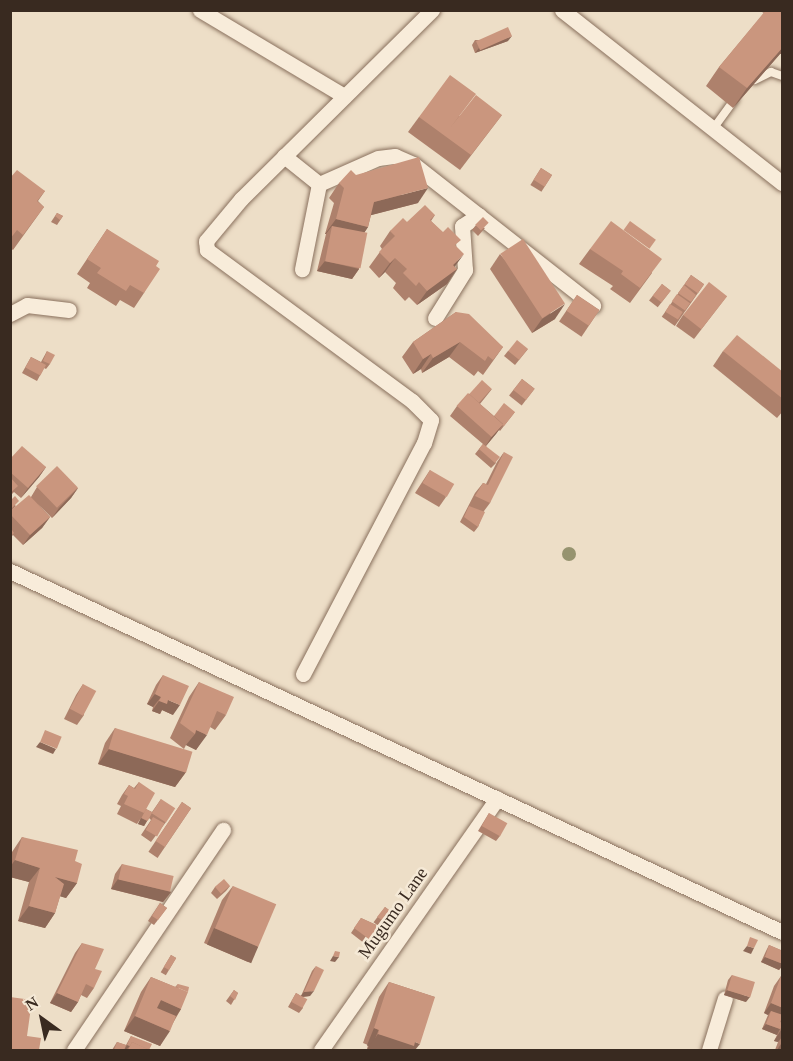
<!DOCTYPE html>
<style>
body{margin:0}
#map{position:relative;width:793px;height:1061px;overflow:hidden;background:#eddec7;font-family:Georgia,serif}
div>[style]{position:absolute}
.roads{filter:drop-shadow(0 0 2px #89705d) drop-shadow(0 0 2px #89705d)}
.lane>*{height:8px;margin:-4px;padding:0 4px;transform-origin:4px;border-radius:4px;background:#f8ecda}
.street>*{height:15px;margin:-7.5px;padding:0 7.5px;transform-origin:7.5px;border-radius:7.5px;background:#f8ecda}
.trees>*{width:14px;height:14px;margin:-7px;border-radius:50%;background:#96936f}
.wall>*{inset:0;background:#ae816c;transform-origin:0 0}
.shaded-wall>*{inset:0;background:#8d6958;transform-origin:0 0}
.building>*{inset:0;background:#ca967e;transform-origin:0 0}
span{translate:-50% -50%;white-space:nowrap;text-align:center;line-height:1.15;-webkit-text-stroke:5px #f5e9d6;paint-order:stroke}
.street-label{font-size:18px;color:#392a20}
.frame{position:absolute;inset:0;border:12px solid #392a20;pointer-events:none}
.north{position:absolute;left:12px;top:989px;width:60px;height:60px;-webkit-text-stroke:4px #f5e9d6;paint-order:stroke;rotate:327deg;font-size:16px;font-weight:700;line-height:24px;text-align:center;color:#392a20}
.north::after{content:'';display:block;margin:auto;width:21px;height:27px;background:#392a20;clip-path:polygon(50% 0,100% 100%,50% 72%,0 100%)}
</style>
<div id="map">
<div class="roads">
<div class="lane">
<div style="left:755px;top:80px;width:18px;rotate:-27deg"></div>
<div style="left:771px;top:72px;width:12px;rotate:20deg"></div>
<div style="left:713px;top:129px;width:37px;rotate:-54deg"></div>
</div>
<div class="street">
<div style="left:200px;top:10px;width:168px;rotate:30.8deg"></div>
<div style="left:562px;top:10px;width:280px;rotate:38.2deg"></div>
<div style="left:284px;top:156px;width:45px;rotate:38.7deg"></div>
<div style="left:319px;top:184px;width:87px;rotate:101.3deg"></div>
<div style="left:319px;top:184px;width:64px;rotate:-23.8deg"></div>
<div style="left:378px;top:158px;width:17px;rotate:-7deg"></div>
<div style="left:395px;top:156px;width:20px;rotate:24deg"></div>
<div style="left:413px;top:164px;width:229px;rotate:38.1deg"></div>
<div style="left:10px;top:314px;width:19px;rotate:-28deg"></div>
<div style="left:27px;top:305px;width:42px;rotate:6.8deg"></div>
<div style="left:435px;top:318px;width:57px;rotate:-58deg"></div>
<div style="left:465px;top:270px;width:44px;rotate:-93.9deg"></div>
<div style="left:462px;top:226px;width:20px;rotate:-33deg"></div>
<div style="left:10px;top:571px;width:852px;rotate:25.06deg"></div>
<div style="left:303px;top:674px;width:261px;rotate:-62.4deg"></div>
<div style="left:424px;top:443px;width:24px;rotate:-73deg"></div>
<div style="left:431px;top:420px;width:27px;rotate:-135deg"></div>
<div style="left:412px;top:401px;width:255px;rotate:-143.6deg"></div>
<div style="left:207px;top:250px;width:9px;rotate:-96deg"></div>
<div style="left:206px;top:241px;width:55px;rotate:-50.2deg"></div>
<div style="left:241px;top:199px;width:269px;rotate:-44.7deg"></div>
<div style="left:74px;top:1050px;width:266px;rotate:-55.9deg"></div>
<div style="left:321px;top:1050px;width:307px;rotate:-55deg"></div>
<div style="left:709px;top:1050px;width:54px;rotate:-72.9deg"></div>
</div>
</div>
<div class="trees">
<div style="left:569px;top:554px"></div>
</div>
<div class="wall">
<div style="clip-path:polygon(783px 10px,783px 53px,780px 54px,733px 108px,706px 86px,719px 67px,764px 13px,760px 11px)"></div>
<div style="clip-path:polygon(475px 40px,508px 41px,475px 53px,472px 45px)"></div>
<div style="clip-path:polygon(502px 115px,460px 170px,408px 132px,419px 117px)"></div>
<div style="left:541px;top:168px;width:13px;height:20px;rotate:32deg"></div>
<div style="clip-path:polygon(356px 175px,418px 203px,371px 215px,368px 227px,364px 233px,359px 269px,352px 279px,317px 271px,326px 234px,325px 234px,334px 203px,329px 198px,339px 183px)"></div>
<div style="clip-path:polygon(10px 178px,45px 191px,38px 201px,44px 207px,13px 250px,10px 248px)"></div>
<div style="clip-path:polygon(57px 213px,63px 216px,57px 225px,51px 222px)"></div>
<div style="clip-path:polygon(435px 215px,431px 221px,456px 247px,455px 267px,447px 284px,417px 305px,409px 297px,405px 301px,393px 288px,396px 283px,385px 272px,379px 278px,369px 267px,382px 249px,380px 246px,390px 231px,407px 222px)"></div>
<div style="clip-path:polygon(476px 225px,485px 228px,478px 236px,472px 230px)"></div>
<div style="clip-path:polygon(107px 229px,156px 266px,144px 293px,134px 308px,120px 300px,116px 306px,87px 288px,90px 283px,77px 274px)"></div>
<div style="clip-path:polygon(590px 249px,649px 249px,652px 273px,630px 303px,610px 289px,613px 286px,579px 264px)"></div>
<div style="clip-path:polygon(500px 254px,555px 319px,532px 333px,490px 269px)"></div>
<div style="left:691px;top:275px;width:16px;height:51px;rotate:35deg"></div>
<div style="left:662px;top:284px;width:11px;height:21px;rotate:38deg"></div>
<div style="left:577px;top:295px;width:27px;height:32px;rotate:34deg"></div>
<div style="clip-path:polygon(727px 296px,694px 339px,676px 326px,683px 315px)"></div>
<div style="clip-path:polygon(456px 312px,503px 347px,483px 375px,478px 371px,474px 376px,449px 357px,422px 373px,421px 369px,413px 374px,402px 357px,413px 342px)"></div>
<div style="clip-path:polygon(528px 349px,515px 365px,504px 356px,508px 351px)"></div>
<div style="clip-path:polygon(47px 351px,50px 364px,46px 369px,44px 368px,37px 381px,22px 373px,31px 357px,41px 362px)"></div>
<div style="clip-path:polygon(723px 351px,783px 372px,783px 411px,777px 418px,713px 366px)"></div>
<div style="left:522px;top:379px;width:16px;height:21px;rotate:38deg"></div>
<div style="clip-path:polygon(492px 389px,480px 404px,494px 416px,515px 412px,500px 431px,499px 430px,486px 446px,496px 463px,491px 468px,475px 454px,483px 444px,450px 416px,457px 406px,469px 394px)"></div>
<div style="clip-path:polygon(504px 452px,490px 503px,484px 511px,478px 527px,474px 532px,460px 522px,475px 493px,483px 483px,486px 484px,497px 462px)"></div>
<div style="clip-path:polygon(10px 459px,46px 467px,39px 477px,21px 498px,14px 492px,10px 496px)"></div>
<div style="clip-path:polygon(430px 470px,446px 497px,439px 507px,415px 493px)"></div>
<div style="clip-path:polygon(37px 487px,78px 488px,71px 498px,52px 518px,38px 504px,50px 517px,42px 528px,23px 545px,13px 535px,10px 538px,10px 501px,16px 506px,11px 511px,31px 497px)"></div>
<div style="clip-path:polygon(163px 675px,173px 715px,162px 710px,160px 714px,152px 711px,153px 707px,147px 704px,156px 685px)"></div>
<div style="clip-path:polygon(199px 682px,226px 715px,215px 730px,210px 727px,196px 750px,186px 745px,184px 749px,170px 738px,189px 697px)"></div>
<div style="clip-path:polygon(83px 684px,84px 715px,77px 725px,64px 719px,76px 695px)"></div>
<div style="clip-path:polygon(115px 728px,186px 772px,175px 787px,98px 764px,105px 743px)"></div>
<div style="clip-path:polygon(139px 782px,146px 809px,152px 812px,161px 799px,166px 822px,151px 842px,141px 835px,151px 820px,149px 818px,144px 826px,138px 824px,141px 818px,137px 824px,117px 814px,121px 806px,117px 804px,122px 795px,129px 785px,134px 788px)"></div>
<div style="left:182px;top:802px;width:11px;height:60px;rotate:34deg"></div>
<div style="clip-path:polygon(489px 813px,500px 836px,496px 841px,478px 831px)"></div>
<div style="clip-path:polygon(22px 837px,75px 861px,77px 883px,66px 898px,60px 896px,55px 913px,45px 928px,18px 921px,29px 882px,10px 877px,10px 855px)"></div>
<div style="clip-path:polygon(122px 864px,171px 892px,163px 902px,111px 889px,115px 874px)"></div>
<div style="clip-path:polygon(230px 886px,226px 891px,217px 899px,211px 893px,215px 887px)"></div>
<div style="clip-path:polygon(233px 886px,258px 947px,248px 962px,204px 943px,222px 900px)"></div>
<div style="clip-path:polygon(160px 903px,167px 908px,154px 925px,148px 921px)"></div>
<div style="left:385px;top:907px;width:5px;height:19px;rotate:37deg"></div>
<div style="clip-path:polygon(361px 918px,383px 928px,369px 947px,351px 933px)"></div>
<div style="clip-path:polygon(82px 943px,95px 969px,94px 988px,87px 998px,81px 995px,78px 1002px,71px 1012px,50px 1003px,75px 953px)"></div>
<div style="clip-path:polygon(769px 945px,783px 951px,783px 965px,779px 970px,761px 962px,766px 951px)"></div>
<div style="left:171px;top:955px;width:6px;height:20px;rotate:31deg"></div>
<div style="clip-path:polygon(316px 966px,310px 996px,303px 997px,303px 1008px,299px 1013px,288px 1007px,296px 993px,301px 996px,312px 971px)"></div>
<div style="clip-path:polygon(732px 975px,746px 1002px,724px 995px,728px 980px)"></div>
<div style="clip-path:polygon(781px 976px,783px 977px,783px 1050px,775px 1050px,778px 1042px,774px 1041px,777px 1035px,762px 1029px,768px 1015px,764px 1013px,774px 986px)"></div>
<div style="clip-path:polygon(151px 977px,175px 987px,178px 984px,181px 1009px,160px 1046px,124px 1031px,141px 992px)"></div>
<div style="clip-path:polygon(389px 982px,435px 997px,367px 1049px,368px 1045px,363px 1043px,379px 997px)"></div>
<div style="clip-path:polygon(234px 990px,238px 993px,231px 1005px,226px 1001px)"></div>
<div style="clip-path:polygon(131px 1036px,150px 1050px,112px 1050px,117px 1042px,126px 1045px)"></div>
</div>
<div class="shaded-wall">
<div style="clip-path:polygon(512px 36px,508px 41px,475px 53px,479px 48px)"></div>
<div style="clip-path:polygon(783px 47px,783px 53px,780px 54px,733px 108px,747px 88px)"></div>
<div style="clip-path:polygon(428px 188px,418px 203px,364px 217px,374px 202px)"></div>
<div style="clip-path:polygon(336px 219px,368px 227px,358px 242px,332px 226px,326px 234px,325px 234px)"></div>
<div style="clip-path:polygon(464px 254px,453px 269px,457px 269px,447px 284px,417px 305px,427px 291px)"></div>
<div style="clip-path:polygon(395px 258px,385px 272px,379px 278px,390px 263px)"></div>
<div style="clip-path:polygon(325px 261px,359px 269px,352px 279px,317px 271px)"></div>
<div style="clip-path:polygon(565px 304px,555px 319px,532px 333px,542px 319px)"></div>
<div style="clip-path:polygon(460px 342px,449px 357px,422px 373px,433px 358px)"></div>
<div style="clip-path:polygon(431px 354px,421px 369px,413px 374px,423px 359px)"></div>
<div style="clip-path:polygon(503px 424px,496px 434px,485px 447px,492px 436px)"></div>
<div style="clip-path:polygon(46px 467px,39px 477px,21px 498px,28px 488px)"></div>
<div style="clip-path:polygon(78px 488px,71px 498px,52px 518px,59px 508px)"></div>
<div style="clip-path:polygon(50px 517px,42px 528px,23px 545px,30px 535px)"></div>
<div style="clip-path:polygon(155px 694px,161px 697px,153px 707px,147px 704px)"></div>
<div style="clip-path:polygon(168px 700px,180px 705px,173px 715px,162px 710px,160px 714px,152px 711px,159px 701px)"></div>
<div style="clip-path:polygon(196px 730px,207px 735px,196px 750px,186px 745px,195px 734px)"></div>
<div style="clip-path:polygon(40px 742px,56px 749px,53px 754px,36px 747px)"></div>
<div style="clip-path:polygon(109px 749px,186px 772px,175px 787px,98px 764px)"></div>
<div style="clip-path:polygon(141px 818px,147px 821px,144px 826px,138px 824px)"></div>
<div style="clip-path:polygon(15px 860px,40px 868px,29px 882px,10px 877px,10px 867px)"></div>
<div style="clip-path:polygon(55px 877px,77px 883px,66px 898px,45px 892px)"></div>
<div style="clip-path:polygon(118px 879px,171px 892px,163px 902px,111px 889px)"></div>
<div style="clip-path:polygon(29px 906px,55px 913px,45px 928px,18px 921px)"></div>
<div style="left:214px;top:928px;width:48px;height:18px;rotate:23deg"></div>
<div style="clip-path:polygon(747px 946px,754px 948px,751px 954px,743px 951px)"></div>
<div style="clip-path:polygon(333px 956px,339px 957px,335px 962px,330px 961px)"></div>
<div style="clip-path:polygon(765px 957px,783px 964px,783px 965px,779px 970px,761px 962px)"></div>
<div style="clip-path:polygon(727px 990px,750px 997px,746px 1002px,724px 995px)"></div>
<div style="clip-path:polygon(314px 991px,310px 996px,300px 997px,304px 992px)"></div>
<div style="clip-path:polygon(57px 993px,78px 1002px,71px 1012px,50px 1003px)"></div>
<div style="clip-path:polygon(161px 1000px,181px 1009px,171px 1024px,150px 1015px)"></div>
<div style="clip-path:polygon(771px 1003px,783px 1008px,783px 1017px,771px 1011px,768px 1015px,764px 1013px)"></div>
<div style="clip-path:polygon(135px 1016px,170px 1031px,160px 1046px,124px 1031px)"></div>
<div style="clip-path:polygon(766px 1024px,780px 1029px,777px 1035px,762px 1029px)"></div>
<div style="left:374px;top:1028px;width:5px;height:19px;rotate:22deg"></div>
<div style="clip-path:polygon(781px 1030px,783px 1030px,783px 1036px,778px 1042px,774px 1041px)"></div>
<div style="clip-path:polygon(378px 1034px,415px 1042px,420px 1044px,415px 1050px,372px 1050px,367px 1049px)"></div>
<div style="clip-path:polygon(781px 1044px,783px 1044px,783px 1050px,777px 1050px)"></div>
<div style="clip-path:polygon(127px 1045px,130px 1046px,126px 1050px,124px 1050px)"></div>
</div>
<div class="building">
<div style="clip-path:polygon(766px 10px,783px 10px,783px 47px,747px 88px,719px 67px)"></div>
<div style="left:508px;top:27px;width:10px;height:35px;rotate:66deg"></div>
<div style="clip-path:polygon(450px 75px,476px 94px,450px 128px,476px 95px,502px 115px,471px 155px,419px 117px)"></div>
<div style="clip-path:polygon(419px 157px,428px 188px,374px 202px,368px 227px,336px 219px,344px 188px,339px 183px,351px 170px,356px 175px)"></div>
<div style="left:541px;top:168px;width:13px;height:14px;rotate:32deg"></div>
<div style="clip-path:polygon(17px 170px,45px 191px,37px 201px,44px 207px,23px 235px,17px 230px,10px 239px,10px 178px)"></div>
<div style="clip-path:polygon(425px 205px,435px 215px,430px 220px,443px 232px,448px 227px,461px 240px,455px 245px,464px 254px,453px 265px,457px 269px,427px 291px,419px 282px,416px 286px,403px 273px,407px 269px,395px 258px,390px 263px,379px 252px,395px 236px,390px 231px,403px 218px,407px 222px)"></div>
<div style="clip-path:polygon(57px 213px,63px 216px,60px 220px,55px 216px)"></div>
<div style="left:483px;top:217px;width:8px;height:11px;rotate:45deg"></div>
<div style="clip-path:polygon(611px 221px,662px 259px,640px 288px,621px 274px,623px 271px,590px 249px)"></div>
<div style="left:630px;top:221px;width:32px;height:11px;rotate:36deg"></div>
<div style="left:332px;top:226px;width:36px;height:36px;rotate:11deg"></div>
<div style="clip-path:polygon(107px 229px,159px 261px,156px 266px,160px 269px,144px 293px,130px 285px,126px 291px,97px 273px,101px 268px,87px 259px)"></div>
<div style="left:523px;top:239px;width:77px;height:27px;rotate:57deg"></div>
<div style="left:691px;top:275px;width:16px;height:11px;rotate:35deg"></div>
<div style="left:709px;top:282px;width:23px;height:42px;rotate:38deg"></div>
<div style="left:662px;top:284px;width:11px;height:15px;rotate:38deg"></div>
<div style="clip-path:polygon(684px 285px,696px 295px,691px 302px,678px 293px)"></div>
<div style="left:677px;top:294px;width:16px;height:9px;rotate:35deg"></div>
<div style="left:577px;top:295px;width:27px;height:19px;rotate:34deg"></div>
<div style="left:670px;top:304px;width:15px;height:9px;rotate:32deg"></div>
<div style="clip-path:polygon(456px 312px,469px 314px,503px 347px,493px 360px,488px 356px,485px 361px,460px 342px,433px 358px,431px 354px,423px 359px,413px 342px)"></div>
<div style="clip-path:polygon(737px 335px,783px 372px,783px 399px,723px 351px)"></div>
<div style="left:517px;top:340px;width:14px;height:14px;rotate:39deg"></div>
<div style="clip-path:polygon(47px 351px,55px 355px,50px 364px,43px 361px)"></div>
<div style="left:31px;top:357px;width:17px;height:12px;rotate:28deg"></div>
<div style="left:522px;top:379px;width:16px;height:14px;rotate:38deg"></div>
<div style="left:482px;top:380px;width:13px;height:19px;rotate:42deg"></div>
<div style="left:468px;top:393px;width:47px;height:17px;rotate:42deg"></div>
<div style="clip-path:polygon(504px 403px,515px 412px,504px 426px,502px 425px,503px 424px,494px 416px)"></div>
<div style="clip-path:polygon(483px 444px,500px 457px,495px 463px,479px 449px)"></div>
<div style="clip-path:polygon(22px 446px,46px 467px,28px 488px,10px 472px,10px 459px)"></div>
<div style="clip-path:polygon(504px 452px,513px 457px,490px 503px,475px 496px,483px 483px,488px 485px)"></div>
<div style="left:57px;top:466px;width:30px;height:29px;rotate:46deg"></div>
<div style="left:430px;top:470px;width:28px;height:15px;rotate:30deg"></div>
<div style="clip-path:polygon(10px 477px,18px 486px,10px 493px)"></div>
<div style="clip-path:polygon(29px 495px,50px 517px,30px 535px,10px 514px,10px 511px)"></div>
<div style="clip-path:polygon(15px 496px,19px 501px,11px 509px,10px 508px,10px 501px)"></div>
<div style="clip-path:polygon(469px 506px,485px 512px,478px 527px,464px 517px)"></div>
<div style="clip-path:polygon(10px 527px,14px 533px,10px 537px)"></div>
<div style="clip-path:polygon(163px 675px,189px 686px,180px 705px,168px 700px,167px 704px,159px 701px,161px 697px,155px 694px)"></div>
<div style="clip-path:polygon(199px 682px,234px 697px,226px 715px,217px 711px,207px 735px,196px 730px,195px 734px,180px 723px)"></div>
<div style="left:83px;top:684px;width:15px;height:28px;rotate:28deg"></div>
<div style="left:115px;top:728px;width:81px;height:22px;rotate:17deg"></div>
<div style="left:45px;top:730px;width:18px;height:13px;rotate:22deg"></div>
<div style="clip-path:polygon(139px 782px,155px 793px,144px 813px,124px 804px,128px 796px,124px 794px,129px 785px,135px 789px)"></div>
<div style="left:161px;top:799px;width:17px;height:17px;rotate:33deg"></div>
<div style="left:182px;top:802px;width:11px;height:47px;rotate:34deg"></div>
<div style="left:146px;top:809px;width:7px;height:10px;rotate:27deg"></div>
<div style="left:489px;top:813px;width:21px;height:15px;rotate:29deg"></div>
<div style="left:153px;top:817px;width:13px;height:15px;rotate:29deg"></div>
<div style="clip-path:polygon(22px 837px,78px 850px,75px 861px,82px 864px,77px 883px,55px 877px,64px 884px,55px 913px,29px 906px,40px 868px,15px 860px)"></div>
<div style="left:122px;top:864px;width:53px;height:16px;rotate:13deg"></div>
<div style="left:224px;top:879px;width:9px;height:12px;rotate:49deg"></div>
<div style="left:233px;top:886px;width:47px;height:46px;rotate:23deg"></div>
<div style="clip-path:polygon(160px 903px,167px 908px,158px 920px,152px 916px)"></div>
<div style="clip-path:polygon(385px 907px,389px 910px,382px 920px,377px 917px)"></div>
<div style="clip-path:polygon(361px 918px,383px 928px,373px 942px,354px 928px)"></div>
<div style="clip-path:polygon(750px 937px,758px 940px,754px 948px,747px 946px)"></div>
<div style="clip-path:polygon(82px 943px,104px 949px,95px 969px,102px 971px,94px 988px,86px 984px,78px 1002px,57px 993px)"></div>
<div style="clip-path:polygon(769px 945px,783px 951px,783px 964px,765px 957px)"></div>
<div style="clip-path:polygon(335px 951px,340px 952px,339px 957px,333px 956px)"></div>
<div style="left:171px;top:955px;width:6px;height:14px;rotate:31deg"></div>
<div style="clip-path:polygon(316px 966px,324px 970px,314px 991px,304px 992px)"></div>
<div style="left:732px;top:975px;width:24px;height:16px;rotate:17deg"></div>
<div style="clip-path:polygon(781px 976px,783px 977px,783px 1008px,771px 1003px)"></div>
<div style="clip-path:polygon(151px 977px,188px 992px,181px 1009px,161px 1000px,157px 1008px,176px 1016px,170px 1031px,135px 1016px)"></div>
<div style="clip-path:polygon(389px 982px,435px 997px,420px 1044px,415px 1042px,414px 1046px,378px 1034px,379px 1030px,374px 1028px)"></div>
<div style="clip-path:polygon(178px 984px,189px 987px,188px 992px,176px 987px)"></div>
<div style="clip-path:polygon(234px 990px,238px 993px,235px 1000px,230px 996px)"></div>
<div style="left:296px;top:993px;width:13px;height:10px;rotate:29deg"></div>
<div style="clip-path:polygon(10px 997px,32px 1000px,27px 1036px,41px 1038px,39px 1050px,10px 1050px)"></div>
<div style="clip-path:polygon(771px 1011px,783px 1015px,780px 1022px,783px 1023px,783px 1026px,780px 1029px,766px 1024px)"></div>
<div style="clip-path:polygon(131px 1036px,152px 1044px,149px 1050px,132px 1042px,130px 1046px,127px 1045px)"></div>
<div style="clip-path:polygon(117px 1042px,126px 1045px,124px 1050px,114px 1050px)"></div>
<div style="clip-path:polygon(132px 1042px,150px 1050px,128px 1050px)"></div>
</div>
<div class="street-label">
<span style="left:393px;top:913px;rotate:-55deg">Mugumo Lane</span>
</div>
<div class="frame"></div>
<div class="north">N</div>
</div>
